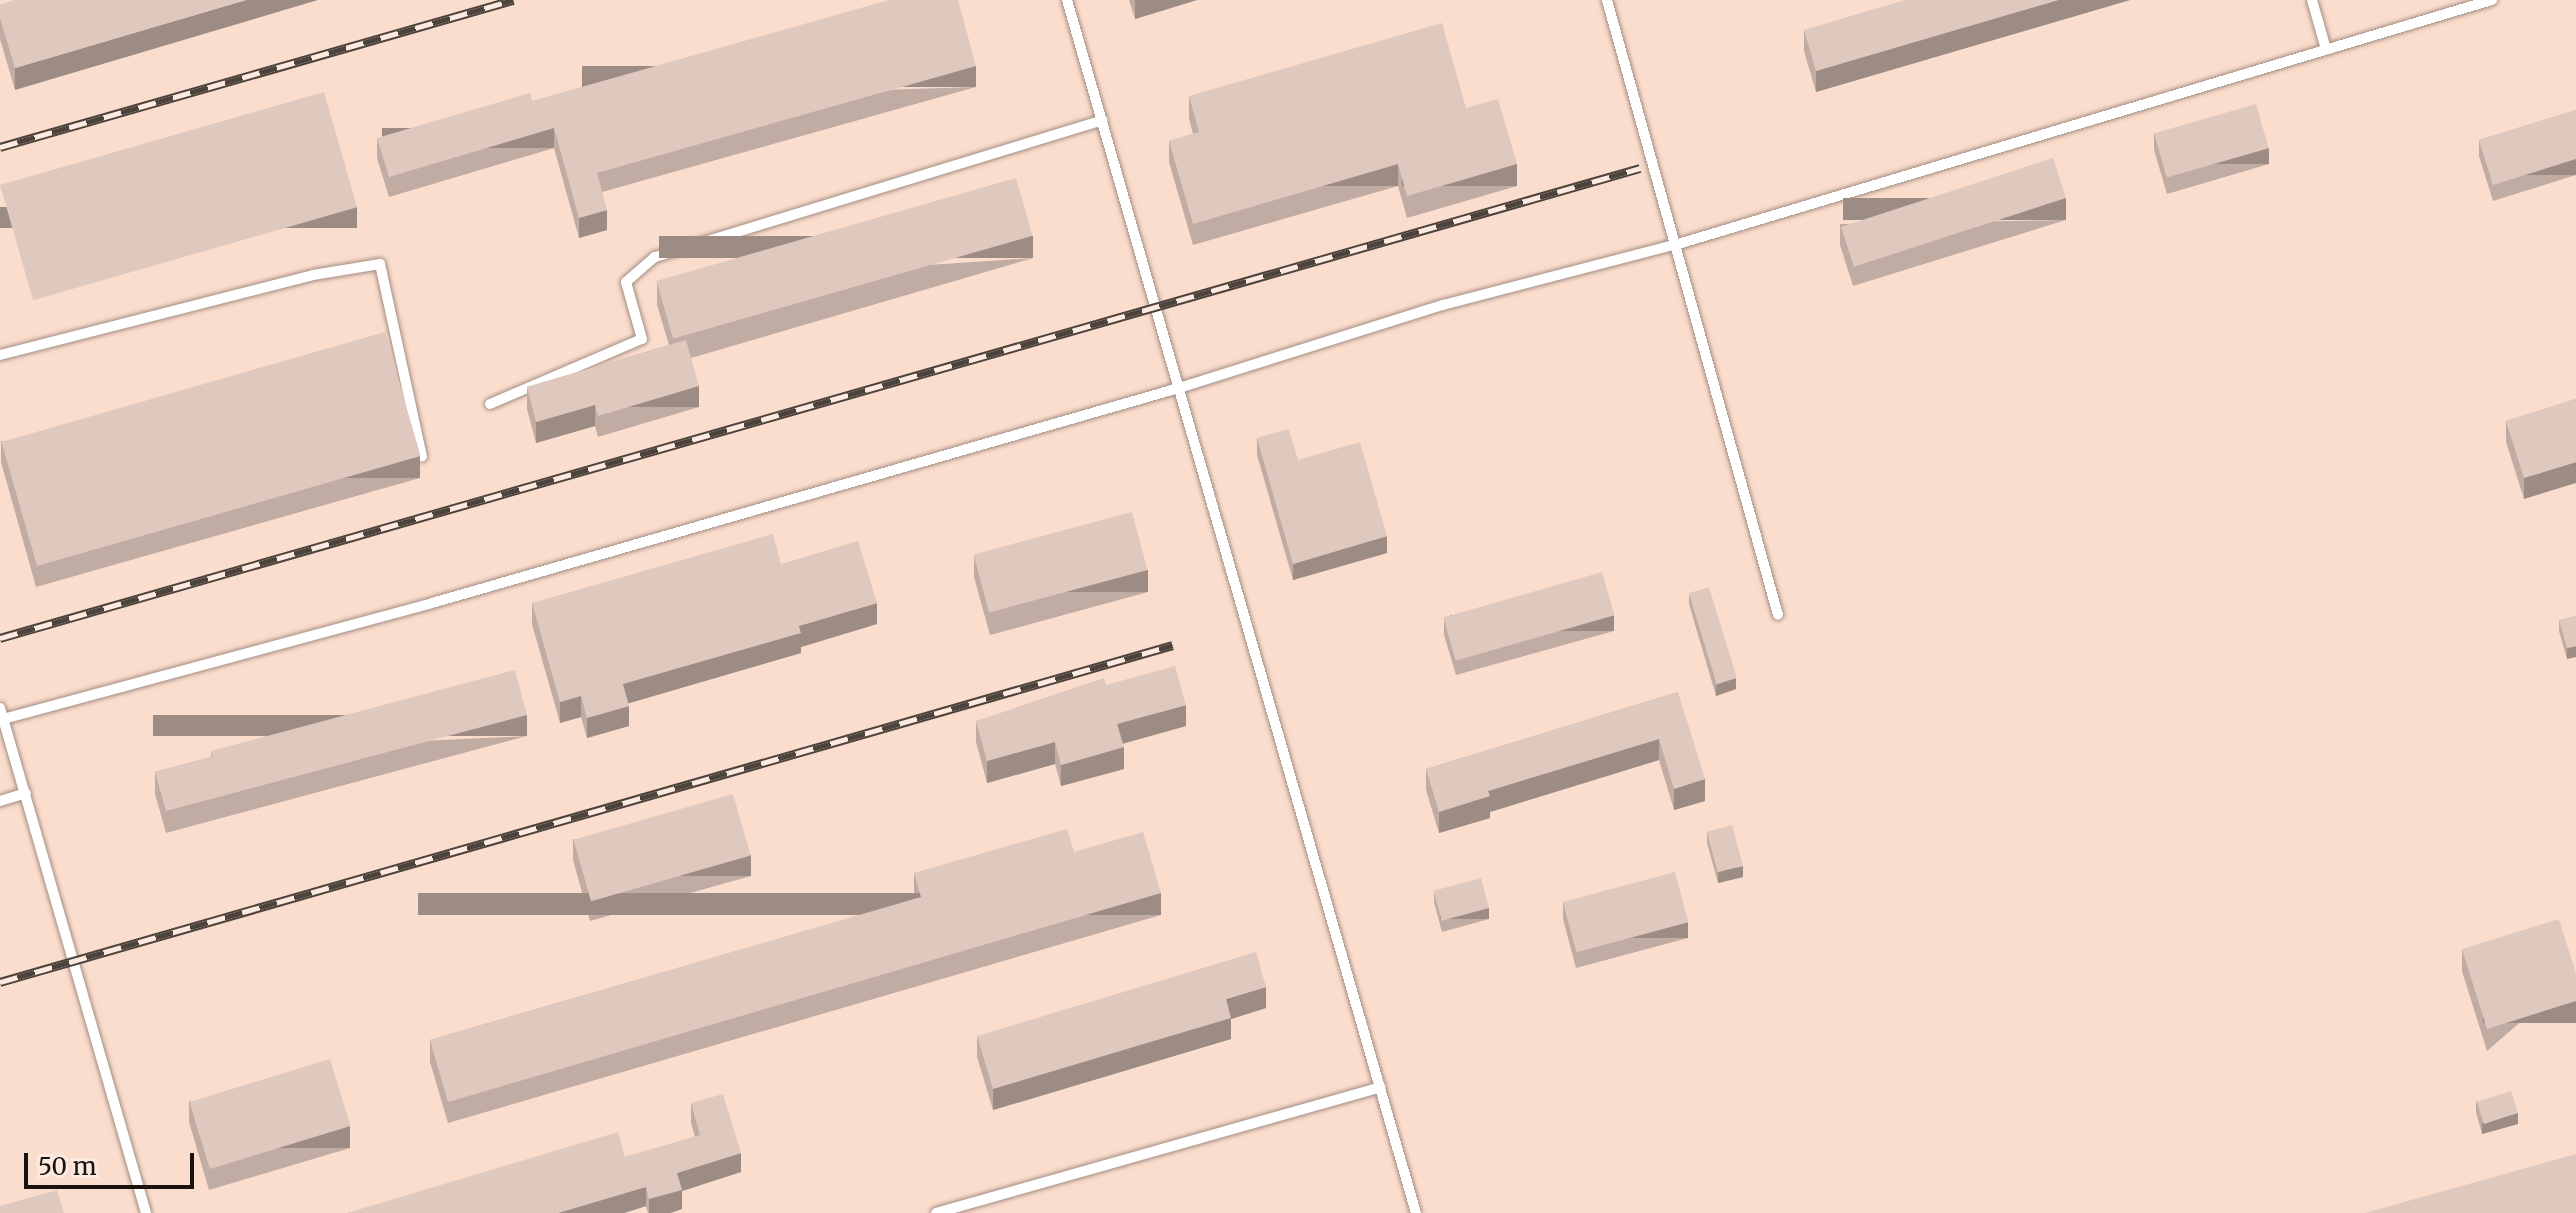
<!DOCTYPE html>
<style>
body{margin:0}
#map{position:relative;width:2576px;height:1213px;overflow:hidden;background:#fce9e0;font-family:Merriweather,serif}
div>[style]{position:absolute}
.built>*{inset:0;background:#fbddcd;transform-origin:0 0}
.roads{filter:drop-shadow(0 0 2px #a28d82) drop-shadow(0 0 2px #a28d82)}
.service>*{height:10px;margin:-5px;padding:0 5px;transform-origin:5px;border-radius:5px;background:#fff}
.rail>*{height:9px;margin-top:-4.5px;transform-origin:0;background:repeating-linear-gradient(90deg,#fce9e0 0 18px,#4c433d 0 36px);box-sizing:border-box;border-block:2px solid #4c433d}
.wall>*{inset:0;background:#c0aca3}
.shaded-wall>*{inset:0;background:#9c8c84;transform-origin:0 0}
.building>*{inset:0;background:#dfc8bd;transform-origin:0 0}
span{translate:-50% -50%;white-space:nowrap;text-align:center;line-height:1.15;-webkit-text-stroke:7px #fce9e0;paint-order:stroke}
.scale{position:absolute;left:24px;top:1153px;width:170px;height:36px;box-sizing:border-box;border:4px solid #19120e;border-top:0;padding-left:10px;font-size:24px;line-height:28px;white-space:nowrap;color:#19120e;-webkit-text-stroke:6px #fce9e0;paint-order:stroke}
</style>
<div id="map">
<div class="built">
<div style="left:0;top:0;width:2576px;height:1213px"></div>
</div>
<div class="roads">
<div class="service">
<div style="left:1067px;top:0;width:1262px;rotate:73.95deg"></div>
<div style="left:1607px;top:0;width:638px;rotate:74.46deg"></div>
<div style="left:2312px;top:0;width:51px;rotate:74.1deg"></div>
<div style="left:0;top:355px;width:323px;rotate:-14.3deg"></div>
<div style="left:313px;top:275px;width:68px;rotate:-9.3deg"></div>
<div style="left:380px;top:264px;width:197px;rotate:77.7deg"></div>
<div style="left:490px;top:404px;width:165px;rotate:-23.2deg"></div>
<div style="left:642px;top:339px;width:59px;rotate:-105.7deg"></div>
<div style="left:626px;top:282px;width:38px;rotate:-41deg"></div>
<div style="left:655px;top:257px;width:468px;rotate:-17deg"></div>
<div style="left:0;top:708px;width:526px;rotate:73.87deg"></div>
<div style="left:3px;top:719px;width:444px;rotate:-15.1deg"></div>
<div style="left:432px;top:603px;width:777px;rotate:-16.06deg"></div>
<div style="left:1179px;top:388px;width:277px;rotate:-17.5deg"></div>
<div style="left:1443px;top:305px;width:243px;rotate:-14.6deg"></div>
<div style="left:1678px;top:244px;width:850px;rotate:-16.69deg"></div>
<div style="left:0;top:801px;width:27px;rotate:-17deg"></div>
<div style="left:936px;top:1213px;width:462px;rotate:-15.8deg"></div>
</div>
</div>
<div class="rail">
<div style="left:0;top:147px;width:534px;rotate:-15.99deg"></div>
<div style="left:0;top:638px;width:1706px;rotate:-15.99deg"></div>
<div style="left:0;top:982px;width:1220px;rotate:-16.03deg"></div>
</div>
<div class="wall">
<div style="clip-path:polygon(16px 0,15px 90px,0 39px,0 5px)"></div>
<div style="clip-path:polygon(1129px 0,1197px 0,1135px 19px)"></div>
<div style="clip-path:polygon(2130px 0,1816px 92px,1804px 51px,1804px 30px)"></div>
<div style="clip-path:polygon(976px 87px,602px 192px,607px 230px,579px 238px,554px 148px,389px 197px,377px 158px,377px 138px,532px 101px)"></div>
<div style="clip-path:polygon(1189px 96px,1466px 108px,1517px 186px,1407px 218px,1398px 186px,1193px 245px,1169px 162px,1169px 141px,1193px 134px,1189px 118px)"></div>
<div style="clip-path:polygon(2576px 110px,2576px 175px,2493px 201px,2479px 156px,2479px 140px)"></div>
<div style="clip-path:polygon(2154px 133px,2269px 164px,2167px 194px,2154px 150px)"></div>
<div style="clip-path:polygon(2066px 220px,1853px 286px,1840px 245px,1840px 224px)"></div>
<div style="clip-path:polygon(1033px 258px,691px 358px,699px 407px,598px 437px,595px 426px,536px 443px,527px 409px,527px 387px,669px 345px,657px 305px,657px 283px)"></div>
<div style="clip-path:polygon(2576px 399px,2524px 499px,2506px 442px,2506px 421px)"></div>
<div style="clip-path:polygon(1257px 438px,1298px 460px,1387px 553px,1293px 580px,1257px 455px)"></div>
<div style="clip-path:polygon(1px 441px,420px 478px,36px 587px,1px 462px)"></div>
<div style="clip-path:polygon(974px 555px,1148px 592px,990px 635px,974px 577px)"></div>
<div style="clip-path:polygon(781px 564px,877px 624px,801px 647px,801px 653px,628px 703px,629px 726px,587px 738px,581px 717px,560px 723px,532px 624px,532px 603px)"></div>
<div style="clip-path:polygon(1689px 593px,1736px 689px,1716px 696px,1689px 604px)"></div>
<div style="clip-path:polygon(2576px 616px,2567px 659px,2559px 631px,2559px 620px)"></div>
<div style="clip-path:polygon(1444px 619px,1614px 631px,1456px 675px,1444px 635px)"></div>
<div style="clip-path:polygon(1106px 685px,1186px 726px,1123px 744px,1124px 769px,1061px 786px,1055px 764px,987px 783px,976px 742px,976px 721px)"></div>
<div style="clip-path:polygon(1678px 692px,1705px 801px,1674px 810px,1659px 760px,1490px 812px,1490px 818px,1439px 833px,1426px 790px,1426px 769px)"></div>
<div style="clip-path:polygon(527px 736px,166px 833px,155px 794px,155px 772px,211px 757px,211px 751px)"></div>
<div style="clip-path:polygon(1707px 832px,1743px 877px,1718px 883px,1707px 843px)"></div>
<div style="clip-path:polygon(573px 839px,751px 876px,590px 921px,573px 860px)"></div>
<div style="clip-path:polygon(1074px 852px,1161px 915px,448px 1123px,430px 1062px,430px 1040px,916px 899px,914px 895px,914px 873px)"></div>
<div style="clip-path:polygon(1434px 891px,1489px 919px,1442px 932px,1434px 902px)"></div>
<div style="clip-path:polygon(1563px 902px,1688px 938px,1576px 968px,1563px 919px)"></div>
<div style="clip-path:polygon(2462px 949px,2576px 974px,2487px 1051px,2462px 971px)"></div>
<div style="clip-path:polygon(1266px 1008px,1231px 1019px,1231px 1039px,993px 1110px,977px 1057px,977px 1036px)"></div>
<div style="clip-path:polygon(189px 1101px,350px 1148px,209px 1190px,189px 1122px)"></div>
<div style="clip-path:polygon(2476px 1101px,2518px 1124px,2482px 1134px,2476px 1112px)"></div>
<div style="clip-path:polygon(691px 1103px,741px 1172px,682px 1191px,682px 1209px,670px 1213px,648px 1213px,646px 1206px,624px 1213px,347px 1213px,625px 1157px,695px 1137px,691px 1123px)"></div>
</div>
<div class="shaded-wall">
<div style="clip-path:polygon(246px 0,318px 0,15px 90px,15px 68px)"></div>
<div style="clip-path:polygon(1135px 0,1197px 0,1135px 19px)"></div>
<div style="clip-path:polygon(2058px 0,2130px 0,1816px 92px,1816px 71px)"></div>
<div style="left:976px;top:66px;width:21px;height:394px;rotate:90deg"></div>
<div style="left:554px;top:128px;width:20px;height:172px;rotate:90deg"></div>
<div style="left:2269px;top:148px;width:16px;height:106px;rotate:90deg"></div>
<div style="left:2576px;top:159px;width:16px;height:87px;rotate:90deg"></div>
<div style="left:1398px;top:164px;width:22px;height:214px;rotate:90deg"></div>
<div style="left:1517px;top:164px;width:22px;height:115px;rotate:90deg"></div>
<div style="left:2066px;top:198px;width:22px;height:223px;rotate:90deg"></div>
<div style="left:357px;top:207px;width:21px;height:372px;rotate:90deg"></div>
<div style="clip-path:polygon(607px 210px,607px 230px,579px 238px,579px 218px)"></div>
<div style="left:1033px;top:236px;width:22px;height:374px;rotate:90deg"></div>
<div style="left:699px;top:386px;width:21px;height:105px;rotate:90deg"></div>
<div style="clip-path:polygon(595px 405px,595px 426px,536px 443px,536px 422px)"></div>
<div style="left:420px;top:456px;width:22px;height:399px;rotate:90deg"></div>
<div style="clip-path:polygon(2576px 462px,2576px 483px,2524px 499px,2524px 478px)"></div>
<div style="clip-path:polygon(1387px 536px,1387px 553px,1293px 580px,1293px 564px)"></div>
<div style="left:1148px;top:570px;width:22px;height:164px;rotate:90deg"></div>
<div style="clip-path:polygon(877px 603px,877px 624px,801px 647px,801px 653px,623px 705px,623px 684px,799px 626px)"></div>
<div style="left:1614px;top:615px;width:16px;height:164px;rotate:90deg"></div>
<div style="clip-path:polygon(2576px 646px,2576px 657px,2567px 659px,2567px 648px)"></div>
<div style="clip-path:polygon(1736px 678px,1736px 689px,1716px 696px,1716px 685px)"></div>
<div style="clip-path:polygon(581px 696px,581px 717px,560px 723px,560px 702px)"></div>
<div style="clip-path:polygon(1186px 705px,1186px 726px,1117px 745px,1117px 724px)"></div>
<div style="clip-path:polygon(629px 706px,629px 726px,587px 738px,587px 718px)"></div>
<div style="left:527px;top:715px;width:21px;height:374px;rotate:90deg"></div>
<div style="clip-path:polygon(1659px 739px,1659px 760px,1490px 812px,1490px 818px,1439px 833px,1439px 812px,1488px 791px)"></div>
<div style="clip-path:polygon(1055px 742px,1055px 764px,987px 783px,987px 761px)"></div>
<div style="clip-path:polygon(1124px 747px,1124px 769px,1061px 786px,1061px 765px)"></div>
<div style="clip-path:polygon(1705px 779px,1705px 801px,1674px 810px,1674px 789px)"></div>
<div style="left:751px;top:855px;width:21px;height:167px;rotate:90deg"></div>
<div style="clip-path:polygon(1743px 866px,1743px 877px,1718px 883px,1718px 872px)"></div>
<div style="left:1161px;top:893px;width:22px;height:743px;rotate:90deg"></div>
<div style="left:1489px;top:908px;width:11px;height:49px;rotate:90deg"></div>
<div style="left:1688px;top:922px;width:16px;height:116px;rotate:90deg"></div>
<div style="clip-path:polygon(1266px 987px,1266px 1008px,1231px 1019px,1231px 1039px,993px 1110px,993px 1089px,1226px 999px)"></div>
<div style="left:2576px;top:1001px;width:22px;height:93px;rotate:90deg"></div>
<div style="clip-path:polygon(2518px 1113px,2518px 1124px,2482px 1134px,2482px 1123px)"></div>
<div style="left:350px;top:1126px;width:22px;height:147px;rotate:90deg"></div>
<div style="clip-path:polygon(741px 1153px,741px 1172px,682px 1191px,682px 1209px,670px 1213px,649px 1213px,649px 1199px,677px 1173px)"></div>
<div style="clip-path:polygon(646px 1187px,646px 1206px,624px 1213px,558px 1213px)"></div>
</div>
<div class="building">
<div style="clip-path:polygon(16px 0,246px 0,15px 68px,0 18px,0 5px)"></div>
<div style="clip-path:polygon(889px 0,958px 0,976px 66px,597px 173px,607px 210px,579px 218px,554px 128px,389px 177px,377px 138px,530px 93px,532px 101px)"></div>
<div style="clip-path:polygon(1905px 0,2058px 0,1816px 71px,1804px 30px)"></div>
<div style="clip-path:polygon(1442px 23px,1466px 108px,1498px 99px,1517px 164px,1407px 196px,1398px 164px,1193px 224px,1169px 141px,1199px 132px,1189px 96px)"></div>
<div style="left:324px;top:92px;width:120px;height:337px;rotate:74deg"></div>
<div style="left:2256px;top:104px;width:46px;height:106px;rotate:74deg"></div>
<div style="clip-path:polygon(2576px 110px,2576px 159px,2493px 185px,2479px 140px)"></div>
<div style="left:2053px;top:158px;width:42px;height:223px;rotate:72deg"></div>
<div style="left:1016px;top:178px;width:60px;height:374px;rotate:74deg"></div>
<div style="left:385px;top:332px;width:129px;height:399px;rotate:74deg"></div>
<div style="clip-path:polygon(686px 340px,699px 386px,598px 416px,595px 405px,536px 422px,527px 387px)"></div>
<div style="clip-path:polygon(2576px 399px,2576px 462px,2524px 478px,2506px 421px)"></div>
<div style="clip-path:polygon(1289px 429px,1298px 460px,1360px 442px,1387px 536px,1293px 564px,1257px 438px)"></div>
<div style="left:1132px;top:512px;width:60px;height:164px;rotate:75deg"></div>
<div style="clip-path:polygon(773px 534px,781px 564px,858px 541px,877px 603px,799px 626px,801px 633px,623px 684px,629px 706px,587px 718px,581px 696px,560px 702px,532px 603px)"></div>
<div style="left:1602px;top:572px;width:45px;height:165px;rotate:74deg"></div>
<div style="left:1709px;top:587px;width:95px;height:21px;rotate:73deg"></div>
<div style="clip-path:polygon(2576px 616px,2576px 646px,2567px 648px,2559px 620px)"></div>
<div style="clip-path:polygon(1175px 666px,1186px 705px,1117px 724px,1124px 747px,1061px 765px,1055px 742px,987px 761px,976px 721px,1104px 678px,1106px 685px)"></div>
<div style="clip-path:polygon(515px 670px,527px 715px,166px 811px,155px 772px,212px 757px,211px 751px)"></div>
<div style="clip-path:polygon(1678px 692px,1705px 779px,1674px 789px,1659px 739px,1488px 791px,1490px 796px,1439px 812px,1426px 769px)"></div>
<div style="left:733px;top:794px;width:64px;height:166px;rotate:74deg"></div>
<div style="left:1732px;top:825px;width:42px;height:26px;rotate:75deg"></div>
<div style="clip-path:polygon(1067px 829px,1074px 852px,1143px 832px,1161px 893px,448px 1102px,430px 1040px,921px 897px,914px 873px)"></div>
<div style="left:1675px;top:872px;width:52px;height:116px;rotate:75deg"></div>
<div style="left:1481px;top:878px;width:31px;height:49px;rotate:75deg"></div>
<div style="clip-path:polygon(2559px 919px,2576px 974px,2576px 1001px,2487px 1029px,2462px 949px)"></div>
<div style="clip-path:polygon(1256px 952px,1266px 987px,1226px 999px,1231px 1018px,993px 1089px,977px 1036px)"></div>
<div style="left:330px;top:1059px;width:70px;height:147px;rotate:73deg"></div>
<div style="left:2511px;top:1091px;width:23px;height:36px;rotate:72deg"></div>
<div style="clip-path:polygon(723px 1094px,741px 1153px,677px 1173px,682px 1190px,649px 1199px,646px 1187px,558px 1213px,347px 1213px,618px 1132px,625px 1157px,700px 1135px,691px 1103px)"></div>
<div style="clip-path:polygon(2576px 1154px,2576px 1213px,2365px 1213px)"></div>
<div style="clip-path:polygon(57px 1190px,64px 1213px,0 1213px,0 1206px)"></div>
</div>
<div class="scale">50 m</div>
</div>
